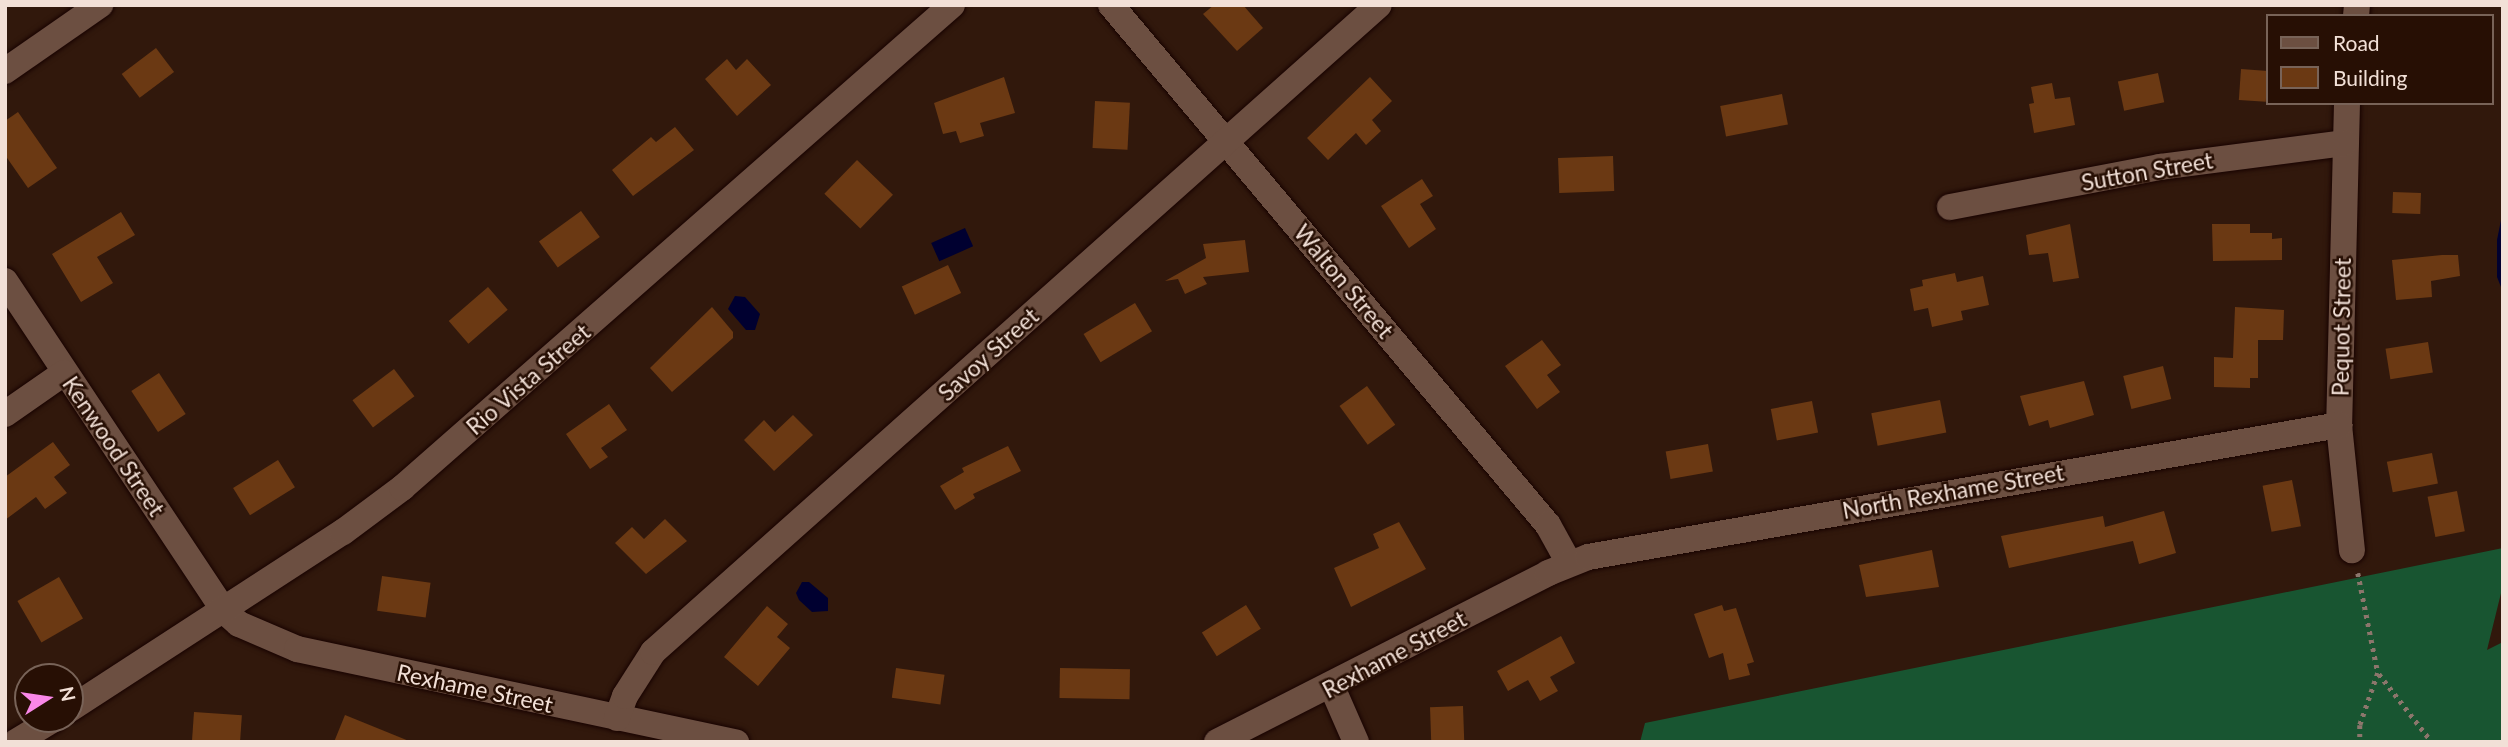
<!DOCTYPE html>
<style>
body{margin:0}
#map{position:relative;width:2508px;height:747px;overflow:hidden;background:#31180c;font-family:Lato,sans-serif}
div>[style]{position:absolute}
.forest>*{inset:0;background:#185531}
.water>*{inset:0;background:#000030;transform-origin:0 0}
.building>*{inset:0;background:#6b3913;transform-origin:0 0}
.path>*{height:4.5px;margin-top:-2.25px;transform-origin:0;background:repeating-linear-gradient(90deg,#8c766c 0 3.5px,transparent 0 8.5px)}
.roads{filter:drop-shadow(0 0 2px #180300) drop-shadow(0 0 2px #180300)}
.street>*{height:26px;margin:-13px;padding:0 13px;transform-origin:13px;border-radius:13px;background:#6c4f41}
span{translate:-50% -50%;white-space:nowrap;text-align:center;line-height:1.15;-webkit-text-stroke:5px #270f04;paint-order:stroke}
.street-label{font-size:23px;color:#f2e0d7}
.frame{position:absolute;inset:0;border:7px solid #f2e0d7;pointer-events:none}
.legend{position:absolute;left:2266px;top:14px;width:228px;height:91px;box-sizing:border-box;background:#270f04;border:2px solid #786358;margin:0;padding:9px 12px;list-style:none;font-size:21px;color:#f2e0d7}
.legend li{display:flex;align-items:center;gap:14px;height:35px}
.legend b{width:35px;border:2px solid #786358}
.north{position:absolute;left:14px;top:663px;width:70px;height:70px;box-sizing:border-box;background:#270f04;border:2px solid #786358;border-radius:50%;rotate:78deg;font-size:19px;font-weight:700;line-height:28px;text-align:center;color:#f2e0d7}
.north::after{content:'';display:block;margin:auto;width:24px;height:32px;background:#f987e8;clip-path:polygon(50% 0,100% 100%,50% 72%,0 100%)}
</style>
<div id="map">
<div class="forest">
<div style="clip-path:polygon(2503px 548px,2503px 585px,2487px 650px,2503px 642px,2503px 742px,1640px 742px,1645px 723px)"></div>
</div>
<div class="water">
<div style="clip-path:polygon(2503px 210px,2503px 292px,2497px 277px,2497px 240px)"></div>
<div style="left:965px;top:228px;width:20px;height:37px;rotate:66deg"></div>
<div style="clip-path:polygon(735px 296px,745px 297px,760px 314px,755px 330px,746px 330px,728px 309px)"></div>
<div style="clip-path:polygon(802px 582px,809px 582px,828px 598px,828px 611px,812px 612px,799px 600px,796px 593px)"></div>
</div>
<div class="building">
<div style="clip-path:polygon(1214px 5px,1243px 5px,1263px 28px,1237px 51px,1203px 14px)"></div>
<div style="left:156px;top:48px;width:30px;height:43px;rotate:53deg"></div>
<div style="clip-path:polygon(727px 59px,736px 70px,747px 59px,771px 85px,737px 116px,705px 79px)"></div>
<div style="left:2241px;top:69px;width:27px;height:31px;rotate:4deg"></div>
<div style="left:2158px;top:73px;width:30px;height:41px;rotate:78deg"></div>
<div style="clip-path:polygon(1004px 77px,1015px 113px,980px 123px,984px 136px,960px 143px,956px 131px,943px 134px,934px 103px)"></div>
<div style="clip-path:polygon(1370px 77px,1392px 101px,1372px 120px,1381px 131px,1366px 145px,1356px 133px,1328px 160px,1307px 138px)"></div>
<div style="clip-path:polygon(2052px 83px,2055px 99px,2070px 97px,2075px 125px,2034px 133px,2029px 104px,2034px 103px,2031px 87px)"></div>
<div style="left:1782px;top:94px;width:31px;height:63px;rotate:79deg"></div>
<div style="left:1095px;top:101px;width:35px;height:47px;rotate:3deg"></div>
<div style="clip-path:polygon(18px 112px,57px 168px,28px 188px,5px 155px,5px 121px)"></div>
<div style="clip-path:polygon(675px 127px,694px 150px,633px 196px,612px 170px,651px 137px,656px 142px)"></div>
<div style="left:1613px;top:156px;width:35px;height:55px;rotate:88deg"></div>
<div style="left:857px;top:160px;width:50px;height:47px;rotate:44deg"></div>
<div style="clip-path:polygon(1422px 179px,1433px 196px,1420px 204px,1436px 229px,1409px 248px,1381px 206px)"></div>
<div style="left:2393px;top:192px;width:28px;height:21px;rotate:2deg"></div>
<div style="left:581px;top:211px;width:32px;height:52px;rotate:54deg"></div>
<div style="clip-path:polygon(121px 212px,135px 235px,97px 257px,113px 283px,81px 302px,52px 254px)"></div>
<div style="clip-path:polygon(2070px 224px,2079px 278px,2053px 282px,2048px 253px,2029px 255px,2026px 235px)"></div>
<div style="clip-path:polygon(2212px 224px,2250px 224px,2250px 233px,2272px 233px,2272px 239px,2282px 238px,2282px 260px,2213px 261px)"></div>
<div style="clip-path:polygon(1245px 240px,1249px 272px,1203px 277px,1207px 284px,1185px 294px,1178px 279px,1165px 281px,1206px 258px,1203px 244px)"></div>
<div style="clip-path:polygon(2442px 255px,2458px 255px,2460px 276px,2431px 281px,2432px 297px,2396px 300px,2392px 260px)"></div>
<div style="left:948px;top:265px;width:31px;height:51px;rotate:65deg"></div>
<div style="clip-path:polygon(1955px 273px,1957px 282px,1983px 276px,1989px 305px,1961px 311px,1963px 320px,1932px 327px,1928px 308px,1914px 311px,1910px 289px,1923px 286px,1922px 280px)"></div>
<div style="left:488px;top:287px;width:30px;height:52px;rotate:49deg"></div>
<div style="left:1135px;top:303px;width:33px;height:60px;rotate:59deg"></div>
<div style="clip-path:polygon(712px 307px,733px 332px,733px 338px,672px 392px,650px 368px)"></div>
<div style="clip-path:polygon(2235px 307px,2284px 310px,2283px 340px,2258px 340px,2258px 378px,2250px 378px,2250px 388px,2214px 387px,2214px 357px,2233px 358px)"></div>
<div style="clip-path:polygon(1542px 340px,1561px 365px,1547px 375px,1560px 392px,1537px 409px,1505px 366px)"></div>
<div style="left:2428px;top:342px;width:31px;height:43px;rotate:81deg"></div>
<div style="left:2163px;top:366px;width:34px;height:41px;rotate:76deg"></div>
<div style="left:394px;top:369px;width:34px;height:52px;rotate:53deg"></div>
<div style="left:159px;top:373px;width:49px;height:33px;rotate:57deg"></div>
<div style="clip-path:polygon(2084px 381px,2094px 415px,2050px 428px,2048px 420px,2029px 426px,2020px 396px)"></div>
<div style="left:1367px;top:386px;width:48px;height:34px;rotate:54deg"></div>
<div style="left:1940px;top:400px;width:33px;height:70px;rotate:79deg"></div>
<div style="left:1812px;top:401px;width:32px;height:42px;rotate:79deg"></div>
<div style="clip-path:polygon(609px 404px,627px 430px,601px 448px,608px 457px,590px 469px,566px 434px)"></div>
<div style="clip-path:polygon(793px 415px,813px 435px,774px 471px,744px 440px,764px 420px,775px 432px)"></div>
<div style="clip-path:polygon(53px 442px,70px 465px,54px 477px,67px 493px,45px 509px,36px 497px,5px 520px,5px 477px)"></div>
<div style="left:1708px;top:444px;width:28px;height:43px;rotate:80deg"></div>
<div style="clip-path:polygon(1008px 446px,1021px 471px,973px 494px,975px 498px,955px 510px,940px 486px,964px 472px,962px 468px)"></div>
<div style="left:2432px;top:453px;width:31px;height:46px;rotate:79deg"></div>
<div style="left:278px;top:460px;width:32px;height:53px;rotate:58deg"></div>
<div style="left:2292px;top:480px;width:47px;height:30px;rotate:79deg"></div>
<div style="left:2457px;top:491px;width:41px;height:30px;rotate:79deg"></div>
<div style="clip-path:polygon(2164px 511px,2176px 553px,2139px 564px,2133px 541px,2009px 568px,2001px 536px,2103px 516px,2105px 527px)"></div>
<div style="clip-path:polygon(665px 519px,687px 541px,646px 574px,615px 543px,632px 527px,644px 539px)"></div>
<div style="clip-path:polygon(1399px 522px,1426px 569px,1351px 607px,1334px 568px,1379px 548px,1373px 534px)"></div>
<div style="clip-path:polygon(1932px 550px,1939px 587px,1866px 597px,1859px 565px)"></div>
<div style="left:382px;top:576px;width:49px;height:35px;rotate:8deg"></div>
<div style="left:59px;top:577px;width:48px;height:48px;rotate:60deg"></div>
<div style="left:1246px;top:605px;width:28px;height:52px;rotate:58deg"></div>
<div style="clip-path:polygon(1722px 605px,1724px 611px,1736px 608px,1754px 662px,1747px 664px,1750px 675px,1729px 680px,1723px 653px,1709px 658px,1694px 614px)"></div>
<div style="clip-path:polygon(767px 606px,788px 624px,777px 637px,790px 648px,758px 686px,724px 657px)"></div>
<div style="clip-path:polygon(1561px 636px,1575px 663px,1550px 677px,1558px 691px,1540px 701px,1528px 680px,1508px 691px,1497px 671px)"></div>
<div style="left:896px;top:668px;width:49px;height:30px;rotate:8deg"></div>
<div style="left:1060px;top:668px;width:70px;height:30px;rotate:1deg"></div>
<div style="left:1463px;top:706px;width:36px;height:33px;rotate:88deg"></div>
<div style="left:194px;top:712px;width:48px;height:30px;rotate:4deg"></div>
<div style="clip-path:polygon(345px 715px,409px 741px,409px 742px,334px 742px)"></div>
</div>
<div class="path">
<div style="left:2358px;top:573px;width:102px;rotate:78.7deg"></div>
<div style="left:2378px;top:673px;width:55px;rotate:109.1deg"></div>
<div style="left:2360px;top:725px;width:17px;rotate:90deg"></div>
<div style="left:2379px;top:674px;width:86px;rotate:52.1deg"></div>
</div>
<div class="roads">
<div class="street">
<div style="left:1111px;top:5px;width:679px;rotate:49.96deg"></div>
<div style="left:1548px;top:525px;width:43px;rotate:61.1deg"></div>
<div style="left:2356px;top:16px;width:11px;rotate:-85deg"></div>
<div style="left:5px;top:71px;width:116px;rotate:-34.8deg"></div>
<div style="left:2347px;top:103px;width:322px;rotate:91.4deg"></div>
<div style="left:2339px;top:425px;width:126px;rotate:84.1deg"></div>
<div style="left:1950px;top:207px;width:214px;rotate:-10.8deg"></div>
<div style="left:2160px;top:167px;width:186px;rotate:-7.4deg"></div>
<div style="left:5px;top:281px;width:396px;rotate:56.4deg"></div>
<div style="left:224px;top:611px;width:20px;rotate:41deg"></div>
<div style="left:239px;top:624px;width:63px;rotate:23.3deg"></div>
<div style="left:297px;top:649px;width:449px;rotate:12deg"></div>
<div style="left:5px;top:414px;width:72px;rotate:-34.8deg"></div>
<div style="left:1332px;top:687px;width:60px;rotate:66.4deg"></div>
<div style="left:70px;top:709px;width:325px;rotate:-33deg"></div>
<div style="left:343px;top:532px;width:74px;rotate:-36.7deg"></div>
<div style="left:402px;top:488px;width:732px;rotate:-41.29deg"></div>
<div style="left:617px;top:718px;width:23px;rotate:-70deg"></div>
<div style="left:625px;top:696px;width:52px;rotate:-57.5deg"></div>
<div style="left:653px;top:652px;width:972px;rotate:-41.71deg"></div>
<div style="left:16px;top:742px;width:44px;rotate:-31.2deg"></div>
<div style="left:1217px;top:742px;width:372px;rotate:-27deg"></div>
<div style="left:1548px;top:573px;width:43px;rotate:-21.8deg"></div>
<div style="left:1588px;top:557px;width:763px;rotate:-9.97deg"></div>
</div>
</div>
<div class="street-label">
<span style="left:2147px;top:171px;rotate:-10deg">Sutton Street</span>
<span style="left:1344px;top:281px;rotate:50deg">Walton Street</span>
<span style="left:2341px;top:327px;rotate:-89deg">Pequot Street</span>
<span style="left:988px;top:354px;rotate:-42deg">Savoy Street</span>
<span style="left:528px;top:379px;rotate:-41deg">Rio Vista Street</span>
<span style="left:114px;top:446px;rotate:56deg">Kenwood Street</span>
<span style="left:1953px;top:491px;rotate:-10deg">North Rexhame Street</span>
<span style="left:1394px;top:654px;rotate:-28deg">Rexhame Street</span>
<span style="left:475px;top:688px;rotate:12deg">Rexhame Street</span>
</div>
<div class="frame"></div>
<ul class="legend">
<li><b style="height:9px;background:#6c4f41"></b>Road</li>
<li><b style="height:19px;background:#6b3913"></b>Building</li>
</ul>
<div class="north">N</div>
</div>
